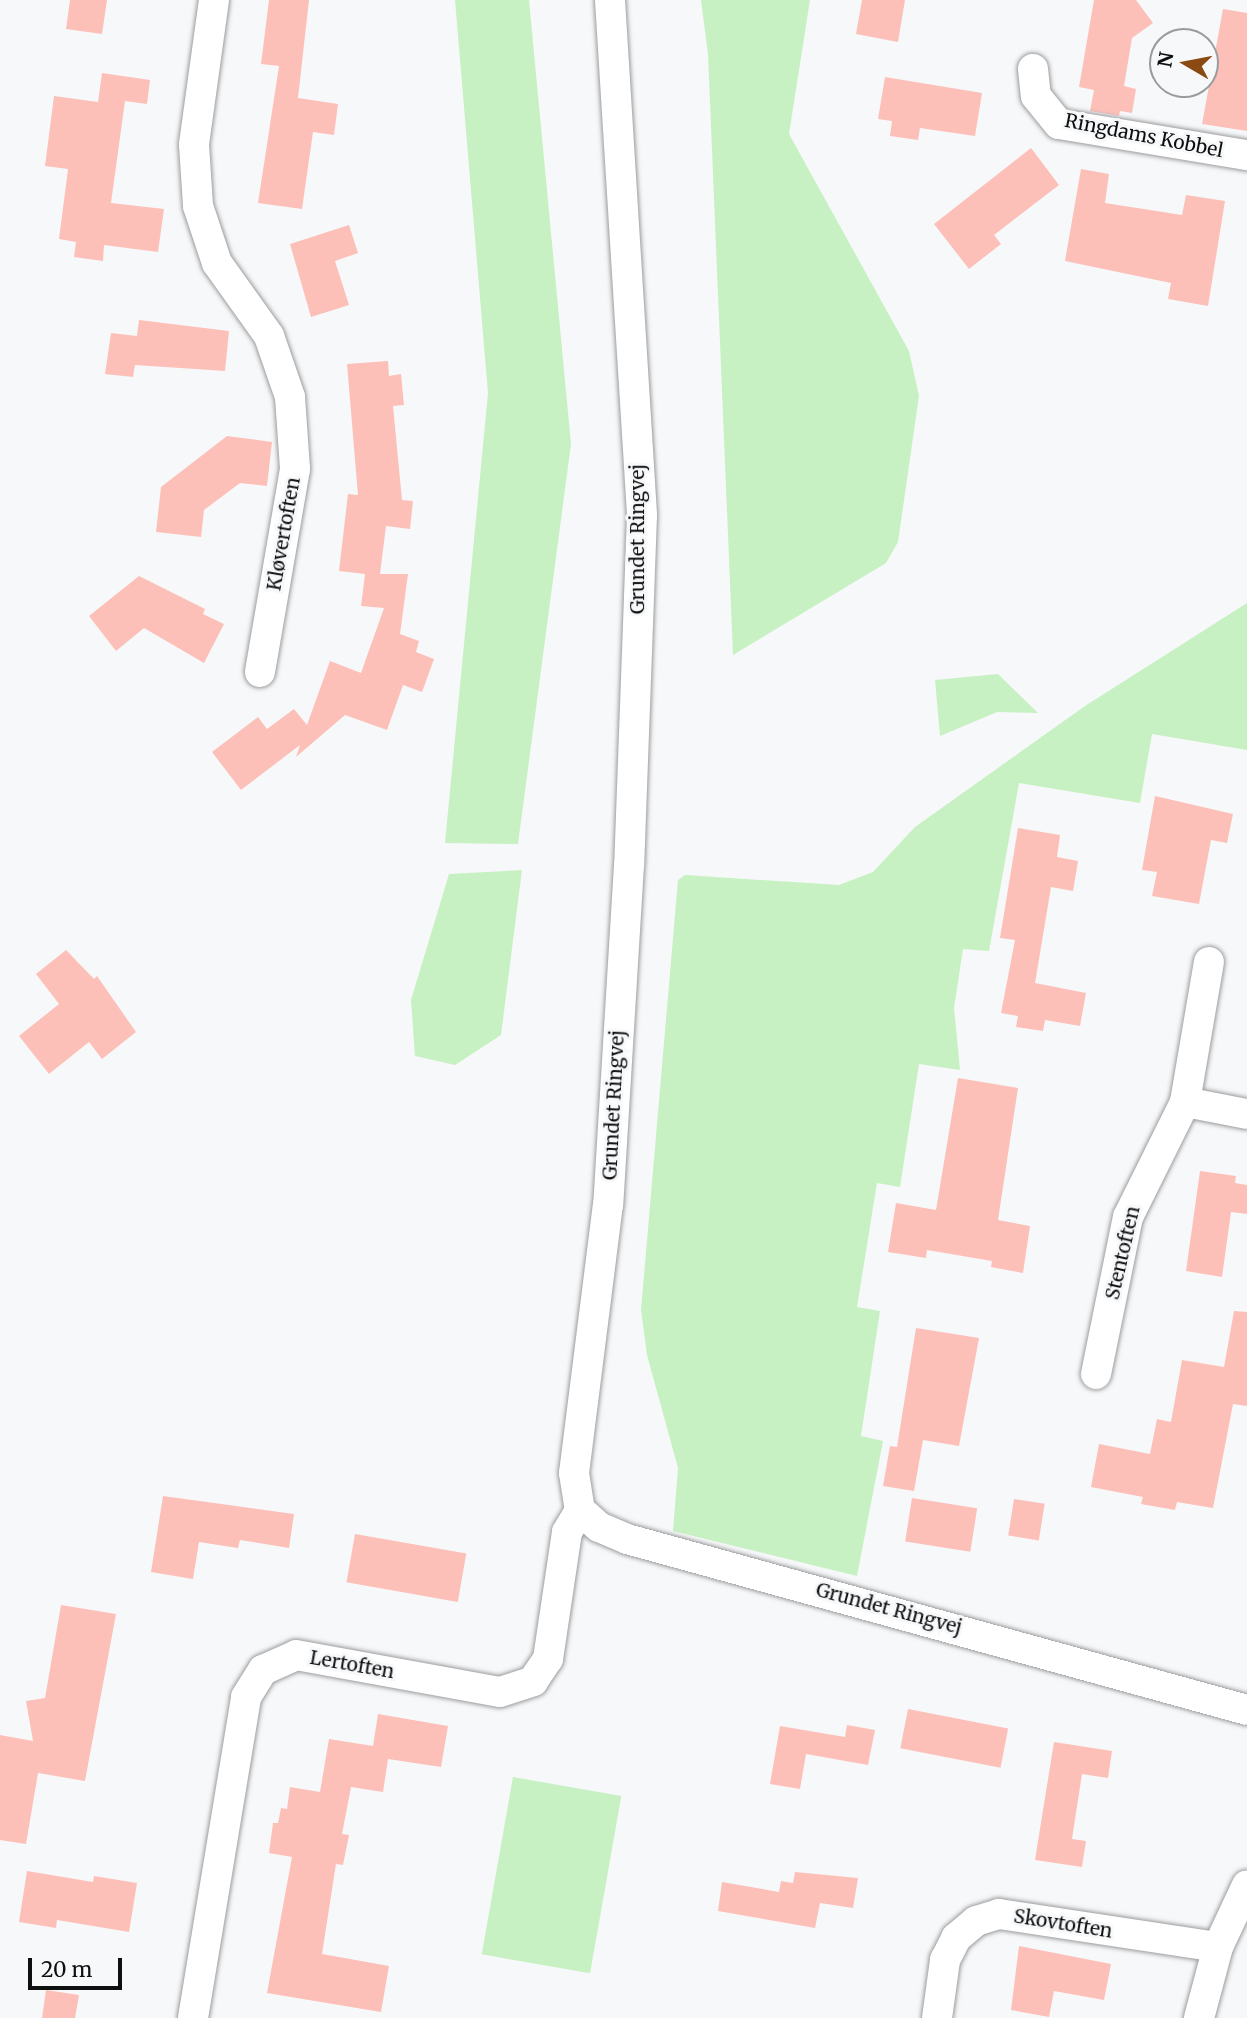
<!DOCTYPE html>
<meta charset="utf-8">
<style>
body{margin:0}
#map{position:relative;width:1247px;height:2018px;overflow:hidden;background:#f7f8fa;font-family:Merriweather,serif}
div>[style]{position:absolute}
.green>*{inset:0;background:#c7f1c2;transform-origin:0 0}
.building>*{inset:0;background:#fdc0b9;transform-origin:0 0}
.roads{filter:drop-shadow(0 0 2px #9c9d9f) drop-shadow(0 0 2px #9c9d9f)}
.street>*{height:30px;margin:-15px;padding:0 15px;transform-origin:15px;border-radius:15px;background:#fff}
span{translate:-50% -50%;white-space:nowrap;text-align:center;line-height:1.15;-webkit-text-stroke:6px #f7f8fa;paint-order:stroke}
.street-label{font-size:19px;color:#0e0f0f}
.north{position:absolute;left:1149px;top:28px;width:70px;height:70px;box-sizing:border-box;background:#f7f8fa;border:2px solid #9a9b9c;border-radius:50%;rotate:280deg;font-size:19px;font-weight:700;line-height:28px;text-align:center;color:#0e0f0f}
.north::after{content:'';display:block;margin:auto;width:24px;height:32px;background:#8b4a13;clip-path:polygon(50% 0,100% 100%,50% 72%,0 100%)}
.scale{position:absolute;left:28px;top:1958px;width:94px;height:32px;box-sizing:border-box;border:4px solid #0e0f0f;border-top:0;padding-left:9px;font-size:21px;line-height:24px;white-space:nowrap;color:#0e0f0f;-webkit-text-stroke:5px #f7f8fa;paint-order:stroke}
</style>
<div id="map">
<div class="green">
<div style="clip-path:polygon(455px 0,529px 0,571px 444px,518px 844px,445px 843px,488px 393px)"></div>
<div style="clip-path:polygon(701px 0,810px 0,789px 134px,909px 351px,919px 396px,898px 542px,886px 563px,733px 655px,708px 54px)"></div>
<div style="clip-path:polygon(1247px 603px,1247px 750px,1152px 734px,1140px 803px,1019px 783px,989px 951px,963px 949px,954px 1008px,960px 1070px,919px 1064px,900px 1187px,877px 1183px,857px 1307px,880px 1311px,861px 1436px,883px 1441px,857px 1576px,673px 1531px,678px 1468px,647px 1355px,641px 1310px,678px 880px,685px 875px,839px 885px,873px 872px,915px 827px,1085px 706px)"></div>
<div style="clip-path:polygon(998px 674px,1038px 713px,997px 712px,940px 736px,935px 680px)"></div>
<div style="clip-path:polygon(522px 870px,501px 1035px,455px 1065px,415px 1056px,411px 1000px,449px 874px)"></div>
<div style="left:513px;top:1777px;width:110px;height:180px;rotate:10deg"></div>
</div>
<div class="building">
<div style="clip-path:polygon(70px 0,107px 0,102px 34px,66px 29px)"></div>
<div style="clip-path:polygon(269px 0,309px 0,298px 98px,338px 104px,334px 135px,313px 132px,302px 209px,258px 203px,279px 66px,261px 64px)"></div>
<div style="clip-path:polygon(862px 0,905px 0,898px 42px,856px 34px)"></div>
<div style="clip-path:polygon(1094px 0,1136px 0,1153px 23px,1132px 38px,1124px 86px,1136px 89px,1132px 113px,1120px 111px,1119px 116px,1090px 111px,1094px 90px,1079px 87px)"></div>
<div style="clip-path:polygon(1223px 9px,1247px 13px,1247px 131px,1202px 124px)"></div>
<div style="clip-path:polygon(102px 73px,150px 80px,147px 104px,125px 101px,111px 203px,164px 209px,158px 252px,104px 245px,103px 261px,74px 257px,76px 242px,59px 239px,68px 169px,45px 166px,54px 96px,98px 102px)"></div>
<div style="clip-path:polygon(885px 77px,982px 93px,975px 136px,920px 128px,918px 140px,890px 136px,892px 121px,878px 119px)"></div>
<div style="clip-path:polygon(1031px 148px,1059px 185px,994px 235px,1001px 244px,969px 269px,934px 224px)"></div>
<div style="clip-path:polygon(1081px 169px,1109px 174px,1105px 203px,1182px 215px,1186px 195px,1225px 201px,1208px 306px,1168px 299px,1171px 283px,1065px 261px)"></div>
<div style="clip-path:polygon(349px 225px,358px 253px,335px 261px,349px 305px,311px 317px,290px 244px)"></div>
<div style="clip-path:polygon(139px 320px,229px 331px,225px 371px,135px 365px,133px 377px,105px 374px,111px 333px,137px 336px)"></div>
<div style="clip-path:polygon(388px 361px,389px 376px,401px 374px,404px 405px,393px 406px,402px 500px,413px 501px,410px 529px,386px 526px,380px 574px,408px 574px,400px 634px,419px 641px,416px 652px,434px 659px,422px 692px,403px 685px,387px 730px,345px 715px,296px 757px,300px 745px,241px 790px,212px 752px,258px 717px,267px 729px,294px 709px,307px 725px,330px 661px,361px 673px,384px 608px,361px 606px,365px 574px,339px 571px,348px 494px,358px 495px,347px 364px)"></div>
<div style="clip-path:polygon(227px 436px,272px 442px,267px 486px,240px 483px,204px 510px,201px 537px,156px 532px,161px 487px)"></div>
<div style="clip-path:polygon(139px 576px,205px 609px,203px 614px,224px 624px,204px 663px,144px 628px,116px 651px,89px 616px)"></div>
<div style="clip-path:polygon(1155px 796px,1233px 814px,1227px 843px,1211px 840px,1199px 904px,1152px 896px,1157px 872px,1142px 870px)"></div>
<div style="clip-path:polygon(1018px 828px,1060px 835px,1057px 857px,1078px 861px,1073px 891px,1051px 887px,1035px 983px,1086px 993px,1080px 1026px,1045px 1020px,1043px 1031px,1016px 1027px,1018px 1016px,1001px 1013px,1015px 940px,1000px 938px)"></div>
<div style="clip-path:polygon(66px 950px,94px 979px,97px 976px,136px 1032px,102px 1059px,89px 1042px,49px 1074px,19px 1036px,59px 1004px,36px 974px)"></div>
<div style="clip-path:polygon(958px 1078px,1018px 1088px,998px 1220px,1030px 1226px,1023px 1273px,991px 1267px,992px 1261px,927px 1250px,926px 1258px,888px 1252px,896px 1203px,936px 1210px)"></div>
<div style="clip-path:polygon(1200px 1171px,1236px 1176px,1235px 1183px,1247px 1185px,1247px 1214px,1231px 1212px,1222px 1277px,1186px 1271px)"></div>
<div style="clip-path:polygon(1234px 1311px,1247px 1312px,1247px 1406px,1233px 1404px,1213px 1508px,1177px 1502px,1175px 1510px,1141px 1504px,1143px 1497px,1091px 1487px,1099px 1444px,1150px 1454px,1157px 1419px,1171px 1422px,1182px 1360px,1224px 1367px)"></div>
<div style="clip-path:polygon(916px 1328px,979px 1338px,959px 1446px,923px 1440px,914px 1491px,883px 1486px,890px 1446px,897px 1447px)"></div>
<div style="clip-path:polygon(163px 1496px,294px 1514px,289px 1548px,240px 1540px,238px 1548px,199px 1542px,193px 1579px,151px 1572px)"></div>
<div style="left:912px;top:1498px;width:66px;height:44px;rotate:9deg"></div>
<div style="left:1014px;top:1499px;width:31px;height:37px;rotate:9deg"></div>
<div style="left:355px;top:1534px;width:113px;height:49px;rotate:10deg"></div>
<div style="clip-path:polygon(61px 1605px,116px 1614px,85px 1781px,38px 1773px,26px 1844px,0 1840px,0 1735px,33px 1741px,26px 1701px,45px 1698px)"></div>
<div style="left:908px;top:1709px;width:102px;height:40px;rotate:11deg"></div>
<div style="clip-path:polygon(378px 1714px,448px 1726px,441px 1767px,388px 1759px,383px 1792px,351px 1787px,342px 1834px,349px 1835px,343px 1865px,336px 1864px,322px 1954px,389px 1966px,381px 2012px,267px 1993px,292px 1857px,269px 1853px,273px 1823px,278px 1823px,281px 1808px,287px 1809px,290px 1787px,320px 1792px,329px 1739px,373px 1746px)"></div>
<div style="clip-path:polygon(847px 1725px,875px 1730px,868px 1765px,806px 1754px,800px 1789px,770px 1784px,780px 1726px,845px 1737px)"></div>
<div style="clip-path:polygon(1054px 1742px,1112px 1751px,1108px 1778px,1082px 1774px,1072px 1839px,1086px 1841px,1082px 1867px,1035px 1860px)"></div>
<div style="clip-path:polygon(27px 1871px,93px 1882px,94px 1876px,137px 1883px,129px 1932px,57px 1920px,56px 1928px,19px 1922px)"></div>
<div style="clip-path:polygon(795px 1872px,858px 1878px,853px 1908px,820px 1903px,815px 1928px,718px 1911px,722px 1882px,779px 1892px,781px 1881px,793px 1883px)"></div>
<div style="clip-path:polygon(1019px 1946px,1111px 1964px,1104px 2000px,1054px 1991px,1049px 2017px,1011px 2010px)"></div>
<div style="clip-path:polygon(46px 1990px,79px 1995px,75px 2018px,42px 2018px)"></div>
</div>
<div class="roads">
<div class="street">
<div style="left:214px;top:0;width:146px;rotate:97.9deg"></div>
<div style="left:194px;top:145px;width:61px;rotate:86.2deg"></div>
<div style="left:198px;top:206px;width:60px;rotate:71.6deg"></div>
<div style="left:217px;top:263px;width:90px;rotate:54.5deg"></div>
<div style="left:269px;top:336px;width:65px;rotate:71deg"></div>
<div style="left:290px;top:397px;width:72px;rotate:86deg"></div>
<div style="left:295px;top:469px;width:206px;rotate:99.8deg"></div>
<div style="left:610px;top:0;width:516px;rotate:86.44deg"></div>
<div style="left:642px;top:515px;width:350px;rotate:92.1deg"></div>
<div style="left:629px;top:865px;width:340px;rotate:93.5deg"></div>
<div style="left:608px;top:1204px;width:271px;rotate:97.2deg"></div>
<div style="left:574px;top:1473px;width:37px;rotate:81deg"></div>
<div style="left:580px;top:1510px;width:25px;rotate:42deg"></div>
<div style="left:599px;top:1527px;width:30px;rotate:23deg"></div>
<div style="left:627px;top:1539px;width:643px;rotate:15.42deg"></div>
<div style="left:1033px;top:69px;width:27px;rotate:84deg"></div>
<div style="left:1036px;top:96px;width:36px;rotate:51deg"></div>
<div style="left:1059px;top:124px;width:191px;rotate:9.4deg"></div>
<div style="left:1185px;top:1102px;width:63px;rotate:11deg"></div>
<div style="left:1096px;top:1374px;width:160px;rotate:-78.5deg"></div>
<div style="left:1128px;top:1217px;width:128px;rotate:-63.6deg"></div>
<div style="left:1185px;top:1102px;width:142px;rotate:-80.3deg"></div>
<div style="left:193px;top:2018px;width:325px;rotate:-80.6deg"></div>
<div style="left:246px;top:1697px;width:32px;rotate:-58deg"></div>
<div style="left:263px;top:1670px;width:36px;rotate:-24deg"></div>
<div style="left:296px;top:1655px;width:207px;rotate:10.3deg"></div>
<div style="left:500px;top:1692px;width:35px;rotate:-18deg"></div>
<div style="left:533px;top:1681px;width:27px;rotate:-56deg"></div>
<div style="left:548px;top:1659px;width:128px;rotate:-81.5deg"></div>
<div style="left:567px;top:1532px;width:26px;rotate:-59deg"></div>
<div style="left:937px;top:2018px;width:59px;rotate:-82.1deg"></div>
<div style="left:945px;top:1960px;width:25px;rotate:-63deg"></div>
<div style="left:956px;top:1938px;width:26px;rotate:-40deg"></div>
<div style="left:976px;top:1921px;width:24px;rotate:-17deg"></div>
<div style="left:999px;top:1914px;width:221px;rotate:8.6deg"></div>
<div style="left:1199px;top:2018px;width:73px;rotate:-75deg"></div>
<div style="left:1218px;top:1947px;width:68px;rotate:-64.9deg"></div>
</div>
</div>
<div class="street-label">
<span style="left:1144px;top:136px;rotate:11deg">Ringdams Kobbel</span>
<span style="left:284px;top:534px;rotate:-80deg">Kløvertoften</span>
<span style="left:638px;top:539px;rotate:-90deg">Grundet Ringvej</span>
<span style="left:614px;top:1105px;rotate:-87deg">Grundet Ringvej</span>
<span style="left:1123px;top:1253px;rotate:-77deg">Stentoften</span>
<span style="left:889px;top:1609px;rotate:15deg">Grundet Ringvej</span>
<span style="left:352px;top:1665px;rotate:10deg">Lertoften</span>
<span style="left:1063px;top:1924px;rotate:9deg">Skovtoften</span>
</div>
<div class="north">N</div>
<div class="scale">20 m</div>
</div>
